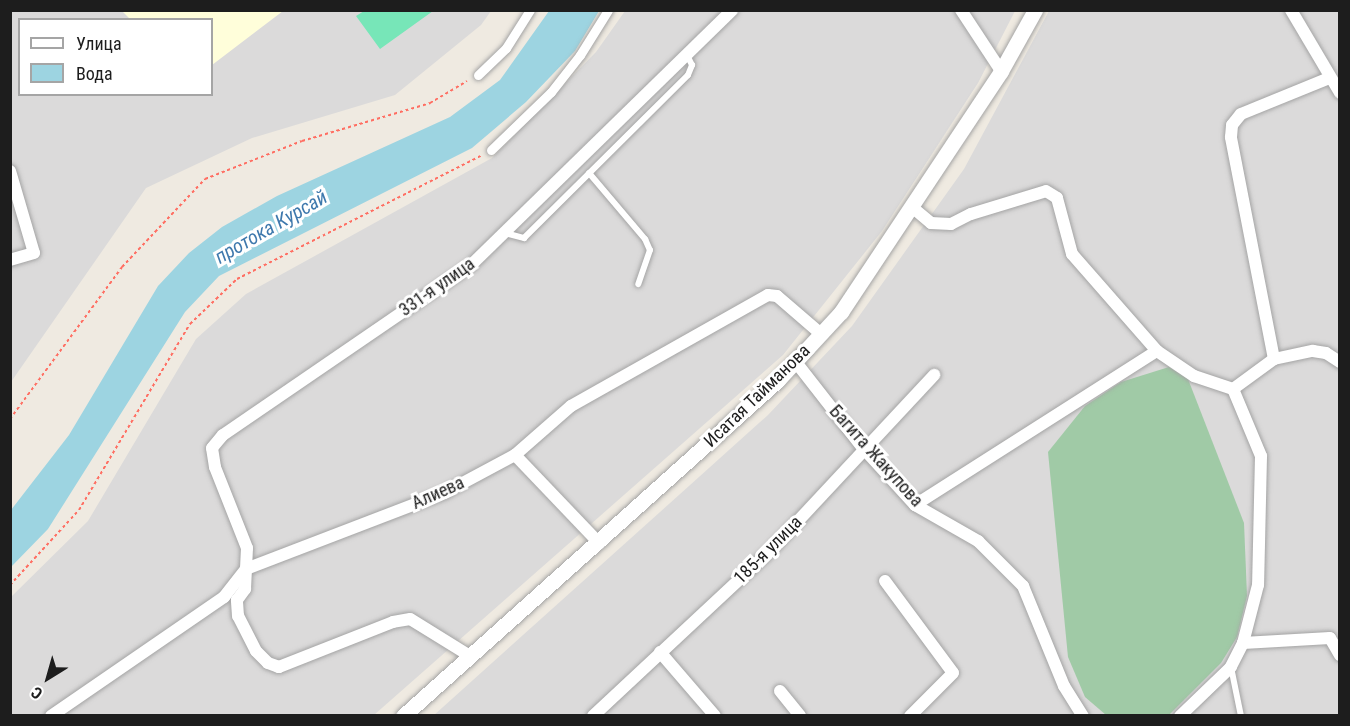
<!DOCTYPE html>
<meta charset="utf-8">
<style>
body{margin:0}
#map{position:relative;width:1350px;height:726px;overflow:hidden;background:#efeae1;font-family:"Roboto Condensed",sans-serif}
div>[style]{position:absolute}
.residential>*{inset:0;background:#dbdada}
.education>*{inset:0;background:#fffeda}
.cemetery>*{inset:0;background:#a0caa6}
.pitch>*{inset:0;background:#77e6b8}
.water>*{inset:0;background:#9dd4e1}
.path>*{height:2px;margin-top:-1px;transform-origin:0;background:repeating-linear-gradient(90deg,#ff6e62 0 3px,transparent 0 6px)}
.roads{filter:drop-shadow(0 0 2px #a4a4a4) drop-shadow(0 0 2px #a4a4a4)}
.service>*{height:6px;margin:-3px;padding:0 3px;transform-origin:3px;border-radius:3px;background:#fff}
.pedestrian>*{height:9px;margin:-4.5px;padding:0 4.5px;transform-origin:4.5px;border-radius:4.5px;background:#fff}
.minor>*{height:12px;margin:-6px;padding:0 6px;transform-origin:6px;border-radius:6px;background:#fff}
.tertiary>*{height:15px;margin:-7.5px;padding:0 7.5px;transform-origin:7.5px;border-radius:7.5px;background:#fff}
span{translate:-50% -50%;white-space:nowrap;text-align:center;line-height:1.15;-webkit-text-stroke:6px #fff;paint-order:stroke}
.street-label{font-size:18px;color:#1d1d1d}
.water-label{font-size:20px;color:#3f79ad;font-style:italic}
.frame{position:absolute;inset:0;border:12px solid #1d1d1d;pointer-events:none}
.legend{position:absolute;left:18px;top:18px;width:195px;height:78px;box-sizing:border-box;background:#fff;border:2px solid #a5a5a5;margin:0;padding:8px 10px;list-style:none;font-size:18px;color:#1d1d1d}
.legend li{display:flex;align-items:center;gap:12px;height:30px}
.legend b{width:30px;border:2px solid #a5a5a5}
.north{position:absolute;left:18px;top:648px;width:60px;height:60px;-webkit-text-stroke:4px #fff;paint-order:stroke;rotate:217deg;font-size:16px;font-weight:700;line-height:24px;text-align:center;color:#1d1d1d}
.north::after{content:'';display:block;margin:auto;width:21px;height:27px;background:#1d1d1d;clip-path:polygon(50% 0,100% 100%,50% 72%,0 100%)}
</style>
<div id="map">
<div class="residential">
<div style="clip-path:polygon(evenodd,11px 11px,491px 11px,481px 25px,395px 95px,252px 138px,146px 188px,11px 382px,11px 11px,20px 20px,212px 20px,212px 94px,20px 94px,20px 20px)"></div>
<div style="clip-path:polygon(625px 11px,1015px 11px,978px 83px,882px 231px,783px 355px,374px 715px,11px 716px,11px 597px,88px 521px,196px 339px,246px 294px,492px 158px,596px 52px)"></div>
<div style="clip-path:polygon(1049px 11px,1339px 11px,1339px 715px,433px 716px,768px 415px,852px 326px,964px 169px)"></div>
</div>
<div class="education">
<div style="clip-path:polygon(122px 11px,283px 11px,212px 65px,212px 20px,130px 19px)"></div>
</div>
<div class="cemetery">
<div style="clip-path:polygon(1169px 367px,1188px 379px,1244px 523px,1247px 596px,1237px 637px,1221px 663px,1169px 715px,1106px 715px,1085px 697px,1068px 657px,1048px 452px,1085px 406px,1121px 382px)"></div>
</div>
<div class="pitch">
<div style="clip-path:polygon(364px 11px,364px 10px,433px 11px,380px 49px,356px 16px)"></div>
</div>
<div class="water">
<div style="clip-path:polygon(549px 11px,599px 11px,575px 51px,526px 102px,472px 148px,219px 276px,185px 312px,48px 529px,11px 567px,11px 510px,69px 435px,158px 286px,189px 253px,222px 227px,277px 196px,450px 117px,500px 80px)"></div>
</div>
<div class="path">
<div style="left:10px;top:419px;width:189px;rotate:-53.6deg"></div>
<div style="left:122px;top:267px;width:121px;rotate:-46.7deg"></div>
<div style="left:205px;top:179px;width:104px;rotate:-21.4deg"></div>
<div style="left:302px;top:141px;width:134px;rotate:-16.5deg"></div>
<div style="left:430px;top:103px;width:43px;rotate:-30.7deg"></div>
<div style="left:10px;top:585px;width:102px;rotate:-47.4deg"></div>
<div style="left:79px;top:510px;width:217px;rotate:-59.2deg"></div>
<div style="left:190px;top:324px;width:65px;rotate:-43.8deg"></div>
<div style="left:237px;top:279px;width:273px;rotate:-26.8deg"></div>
</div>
<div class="roads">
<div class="service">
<div style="left:589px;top:173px;width:87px;rotate:49.7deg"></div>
<div style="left:645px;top:239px;width:12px;rotate:66deg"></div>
<div style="left:650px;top:250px;width:36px;rotate:109deg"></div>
<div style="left:505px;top:233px;width:20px;rotate:15deg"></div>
<div style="left:524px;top:238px;width:231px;rotate:-44.8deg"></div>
<div style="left:688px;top:75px;width:11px;rotate:-68deg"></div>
<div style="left:692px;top:65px;width:11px;rotate:-117deg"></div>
<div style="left:1231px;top:667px;width:50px;rotate:78.5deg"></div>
</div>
<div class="pedestrian">
<div style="left:478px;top:75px;width:39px;rotate:-44deg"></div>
<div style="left:506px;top:48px;width:45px;rotate:-57.7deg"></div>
<div style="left:491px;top:150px;width:83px;rotate:-44deg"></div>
<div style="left:551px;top:92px;width:47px;rotate:-51.9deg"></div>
<div style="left:580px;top:55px;width:53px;rotate:-58.1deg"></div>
</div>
<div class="minor">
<div style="left:961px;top:10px;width:73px;rotate:56.7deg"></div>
<div style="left:1291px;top:10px;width:96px;rotate:59.4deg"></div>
<div style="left:10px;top:171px;width:85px;rotate:73.7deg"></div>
<div style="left:34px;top:253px;width:25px;rotate:164deg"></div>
<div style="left:912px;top:207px;width:25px;rotate:40deg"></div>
<div style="left:931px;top:223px;width:20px;rotate:3deg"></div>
<div style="left:951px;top:224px;width:22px;rotate:-27deg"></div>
<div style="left:971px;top:214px;width:78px;rotate:-17deg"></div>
<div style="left:1046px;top:191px;width:13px;rotate:32deg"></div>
<div style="left:1057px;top:198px;width:58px;rotate:75deg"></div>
<div style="left:1072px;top:254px;width:129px;rotate:48.8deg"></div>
<div style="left:1157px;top:351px;width:45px;rotate:34deg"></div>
<div style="left:1194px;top:376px;width:41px;rotate:18.4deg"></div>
<div style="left:1233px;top:389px;width:73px;rotate:67.3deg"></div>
<div style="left:1261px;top:456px;width:129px;rotate:91.3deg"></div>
<div style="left:1258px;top:585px;width:60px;rotate:104.5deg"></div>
<div style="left:1243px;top:643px;width:27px;rotate:117deg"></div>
<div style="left:1231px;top:667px;width:71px;rotate:136.1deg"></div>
<div style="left:1274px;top:359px;width:226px;rotate:-101deg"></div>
<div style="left:1231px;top:137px;width:12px;rotate:-85deg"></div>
<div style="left:1232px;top:125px;width:14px;rotate:-51deg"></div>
<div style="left:1241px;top:114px;width:95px;rotate:-22.2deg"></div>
<div style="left:795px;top:361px;width:110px;rotate:52deg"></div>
<div style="left:863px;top:448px;width:77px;rotate:47.6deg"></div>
<div style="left:915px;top:505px;width:73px;rotate:29.7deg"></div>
<div style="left:978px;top:541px;width:64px;rotate:45deg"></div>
<div style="left:1023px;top:586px;width:108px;rotate:67.7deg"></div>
<div style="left:1064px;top:686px;width:36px;rotate:58deg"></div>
<div style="left:1233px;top:389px;width:51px;rotate:-36.2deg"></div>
<div style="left:1274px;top:359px;width:40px;rotate:-12deg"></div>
<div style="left:1313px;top:351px;width:13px;rotate:9deg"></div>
<div style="left:1326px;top:353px;width:17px;rotate:33deg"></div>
<div style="left:515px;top:455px;width:122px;rotate:46.3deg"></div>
<div style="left:915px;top:505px;width:287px;rotate:-32.5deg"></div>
<div style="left:885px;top:581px;width:114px;rotate:53.5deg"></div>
<div style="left:953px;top:673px;width:61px;rotate:135deg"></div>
<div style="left:1243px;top:643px;width:87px;rotate:-3.3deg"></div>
<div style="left:1330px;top:638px;width:20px;rotate:60deg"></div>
<div style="left:660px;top:652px;width:84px;rotate:49.3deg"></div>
<div style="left:470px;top:656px;width:70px;rotate:-148.3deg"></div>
<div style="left:410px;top:619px;width:17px;rotate:170deg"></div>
<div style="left:393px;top:622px;width:123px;rotate:158.5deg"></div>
<div style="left:279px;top:667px;width:12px;rotate:-160deg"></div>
<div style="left:268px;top:663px;width:17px;rotate:-135deg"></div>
<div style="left:256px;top:651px;width:39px;rotate:-117deg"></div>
<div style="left:238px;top:616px;width:16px;rotate:-94deg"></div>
<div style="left:237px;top:600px;width:14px;rotate:-54deg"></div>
<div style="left:245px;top:589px;width:41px;rotate:-87.2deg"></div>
<div style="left:247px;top:548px;width:87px;rotate:-111.6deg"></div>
<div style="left:215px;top:467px;width:19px;rotate:-99deg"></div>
<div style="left:212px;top:448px;width:17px;rotate:-50deg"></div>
<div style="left:223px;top:435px;width:301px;rotate:-34.4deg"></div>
<div style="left:471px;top:265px;width:365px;rotate:-44.3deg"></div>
<div style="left:780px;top:691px;width:32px;rotate:51deg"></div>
<div style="left:51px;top:716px;width:210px;rotate:-34.5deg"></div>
<div style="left:224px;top:597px;width:36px;rotate:-52deg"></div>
<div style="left:246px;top:569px;width:212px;rotate:-21deg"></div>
<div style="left:444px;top:493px;width:81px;rotate:-28.2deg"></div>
<div style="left:515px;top:455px;width:74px;rotate:-41.2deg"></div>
<div style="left:571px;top:406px;width:226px;rotate:-29.4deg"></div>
<div style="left:768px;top:295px;width:9px;rotate:6deg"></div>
<div style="left:777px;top:296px;width:58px;rotate:40.8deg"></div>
<div style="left:593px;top:716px;width:242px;rotate:-43deg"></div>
<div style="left:770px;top:551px;width:241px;rotate:-47deg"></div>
</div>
<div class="tertiary">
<div style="left:403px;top:716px;width:504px;rotate:-41.86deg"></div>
<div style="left:778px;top:380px;width:93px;rotate:-47.2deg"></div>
<div style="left:841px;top:312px;width:289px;rotate:-56.4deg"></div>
<div style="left:1001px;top:71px;width:70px;rotate:-60.9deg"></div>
</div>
</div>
<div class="street-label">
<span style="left:437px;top:287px;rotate:-35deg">331-я улица</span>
<span style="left:757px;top:396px;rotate:-44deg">Исатая Тайманова</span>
<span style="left:876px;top:456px;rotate:48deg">Багита Жакупова</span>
<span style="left:438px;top:493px;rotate:-24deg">Алиева</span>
<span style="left:768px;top:550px;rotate:-45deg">185-я улица</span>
</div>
<div class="water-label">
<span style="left:271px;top:227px;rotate:-30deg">протока Курсай</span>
</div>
<div class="frame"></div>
<ul class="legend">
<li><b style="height:8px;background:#fff"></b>Улица</li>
<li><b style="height:16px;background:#9dd4e1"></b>Вода</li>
</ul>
<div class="north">С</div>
</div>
